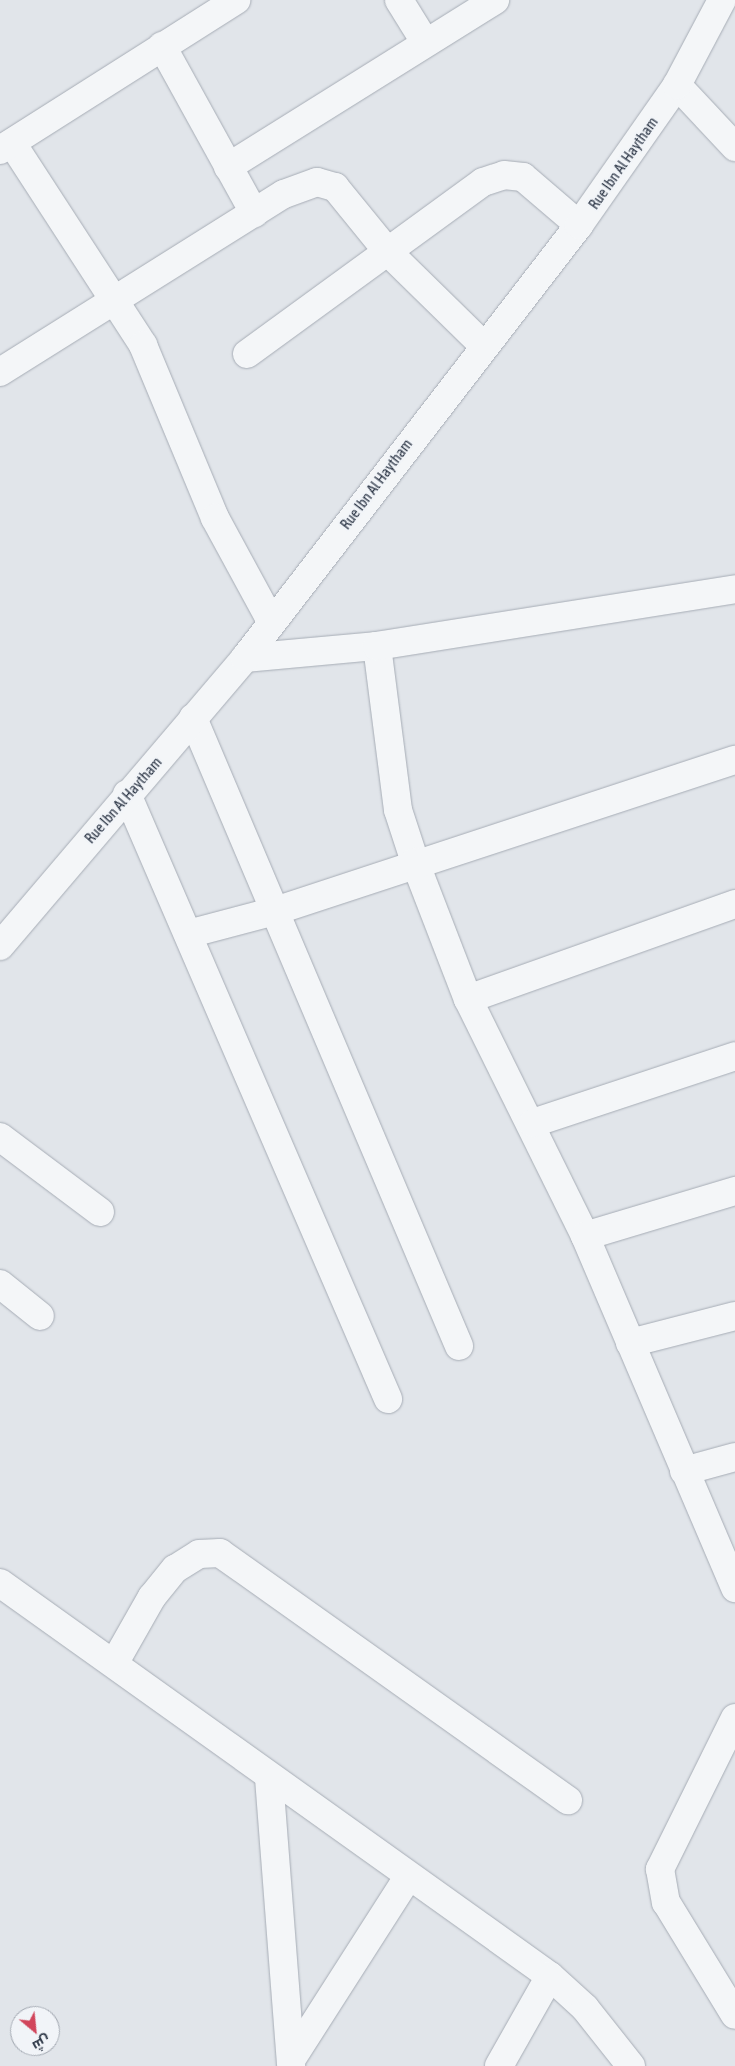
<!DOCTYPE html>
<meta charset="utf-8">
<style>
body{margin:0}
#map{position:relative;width:735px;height:2066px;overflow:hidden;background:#e1e5ea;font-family:"Asap Condensed",Cairo,sans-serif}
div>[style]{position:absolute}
.roads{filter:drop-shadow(0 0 1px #a6acb5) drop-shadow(0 0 1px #a6acb5)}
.minor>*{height:28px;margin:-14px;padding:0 14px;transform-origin:14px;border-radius:14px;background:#f4f6f8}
span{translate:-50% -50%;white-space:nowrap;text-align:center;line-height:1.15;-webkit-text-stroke:4px #f1f4f8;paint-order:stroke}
.street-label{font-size:15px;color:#293343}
.north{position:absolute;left:10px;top:2006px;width:50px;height:50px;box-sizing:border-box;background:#f1f4f8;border:1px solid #a1a7b0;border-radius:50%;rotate:152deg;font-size:14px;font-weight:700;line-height:20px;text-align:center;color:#293343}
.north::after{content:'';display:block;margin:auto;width:18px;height:22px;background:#d1455b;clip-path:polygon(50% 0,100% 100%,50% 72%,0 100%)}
</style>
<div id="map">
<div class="roads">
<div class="minor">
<div style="left:399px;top:0;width:49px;rotate:58.2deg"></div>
<div style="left:162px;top:46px;width:191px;rotate:61.1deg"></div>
<div style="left:677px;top:85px;width:85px;rotate:46.9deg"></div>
<div style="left:12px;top:143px;width:241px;rotate:57deg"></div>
<div style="left:143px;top:345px;width:187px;rotate:67.4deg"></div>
<div style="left:215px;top:518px;width:117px;rotate:61.5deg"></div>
<div style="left:0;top:150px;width:280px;rotate:-32.4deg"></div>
<div style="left:228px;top:167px;width:315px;rotate:-32deg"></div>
<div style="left:247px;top:354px;width:292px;rotate:-36.1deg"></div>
<div style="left:483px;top:182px;width:22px;rotate:-18deg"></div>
<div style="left:504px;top:175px;width:19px;rotate:6deg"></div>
<div style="left:523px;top:177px;width:74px;rotate:40.6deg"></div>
<div style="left:0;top:372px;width:335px;rotate:-32.1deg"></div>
<div style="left:284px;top:194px;width:35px;rotate:-20deg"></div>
<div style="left:317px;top:182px;width:19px;rotate:16deg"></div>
<div style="left:335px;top:187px;width:84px;rotate:50.8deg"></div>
<div style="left:388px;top:252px;width:133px;rotate:44.4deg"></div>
<div style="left:377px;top:646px;width:165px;rotate:82.7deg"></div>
<div style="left:398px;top:810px;width:55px;rotate:71.9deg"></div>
<div style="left:415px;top:862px;width:147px;rotate:68.9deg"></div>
<div style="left:468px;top:999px;width:264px;rotate:63.7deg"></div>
<div style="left:585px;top:1236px;width:383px;rotate:66.9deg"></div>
<div style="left:245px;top:658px;width:133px;rotate:-5.2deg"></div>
<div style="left:377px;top:646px;width:363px;rotate:-9deg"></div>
<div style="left:193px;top:718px;width:682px;rotate:67.04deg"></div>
<div style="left:127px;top:794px;width:659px;rotate:66.66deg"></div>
<div style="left:188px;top:934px;width:90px;rotate:-14.8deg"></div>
<div style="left:275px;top:911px;width:484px;rotate:-18.2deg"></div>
<div style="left:0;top:946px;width:378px;rotate:-49.6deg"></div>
<div style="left:245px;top:658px;width:547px;rotate:-52.35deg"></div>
<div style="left:579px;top:225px;width:171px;rotate:-55deg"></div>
<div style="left:677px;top:85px;width:96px;rotate:-62.1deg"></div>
<div style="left:468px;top:999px;width:283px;rotate:-19.6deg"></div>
<div style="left:533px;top:1123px;width:213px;rotate:-18.3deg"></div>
<div style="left:0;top:1137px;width:125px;rotate:36.9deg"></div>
<div style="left:585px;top:1236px;width:157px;rotate:-16.7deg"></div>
<div style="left:0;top:1284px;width:51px;rotate:38.7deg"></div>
<div style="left:630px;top:1343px;width:108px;rotate:-14.4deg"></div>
<div style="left:684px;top:1471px;width:53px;rotate:-15.4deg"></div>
<div style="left:0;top:1583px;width:676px;rotate:35.55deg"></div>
<div style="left:550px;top:1976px;width:47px;rotate:42.4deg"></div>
<div style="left:585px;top:2008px;width:74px;rotate:51.6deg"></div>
<div style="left:115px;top:1662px;width:75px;rotate:-60.4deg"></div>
<div style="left:152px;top:1597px;width:36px;rotate:-51deg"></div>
<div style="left:175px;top:1569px;width:28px;rotate:-32deg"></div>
<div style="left:199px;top:1554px;width:21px;rotate:-3deg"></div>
<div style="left:220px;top:1553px;width:427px;rotate:35.4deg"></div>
<div style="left:735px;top:1718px;width:169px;rotate:116.4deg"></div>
<div style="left:660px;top:1869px;width:34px;rotate:80deg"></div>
<div style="left:666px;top:1902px;width:132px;rotate:58.6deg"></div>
<div style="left:269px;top:1778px;width:289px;rotate:85.6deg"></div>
<div style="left:291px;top:2060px;width:217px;rotate:-57.4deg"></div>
<div style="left:499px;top:2066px;width:103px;rotate:-60.5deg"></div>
</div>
</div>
<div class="street-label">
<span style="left:623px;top:163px;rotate:-55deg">Rue Ibn Al Haytham</span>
<span style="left:376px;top:484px;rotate:-53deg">Rue Ibn Al Haytham</span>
<span style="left:123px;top:800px;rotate:-49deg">Rue Ibn Al Haytham</span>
</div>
<div class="north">ش</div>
</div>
